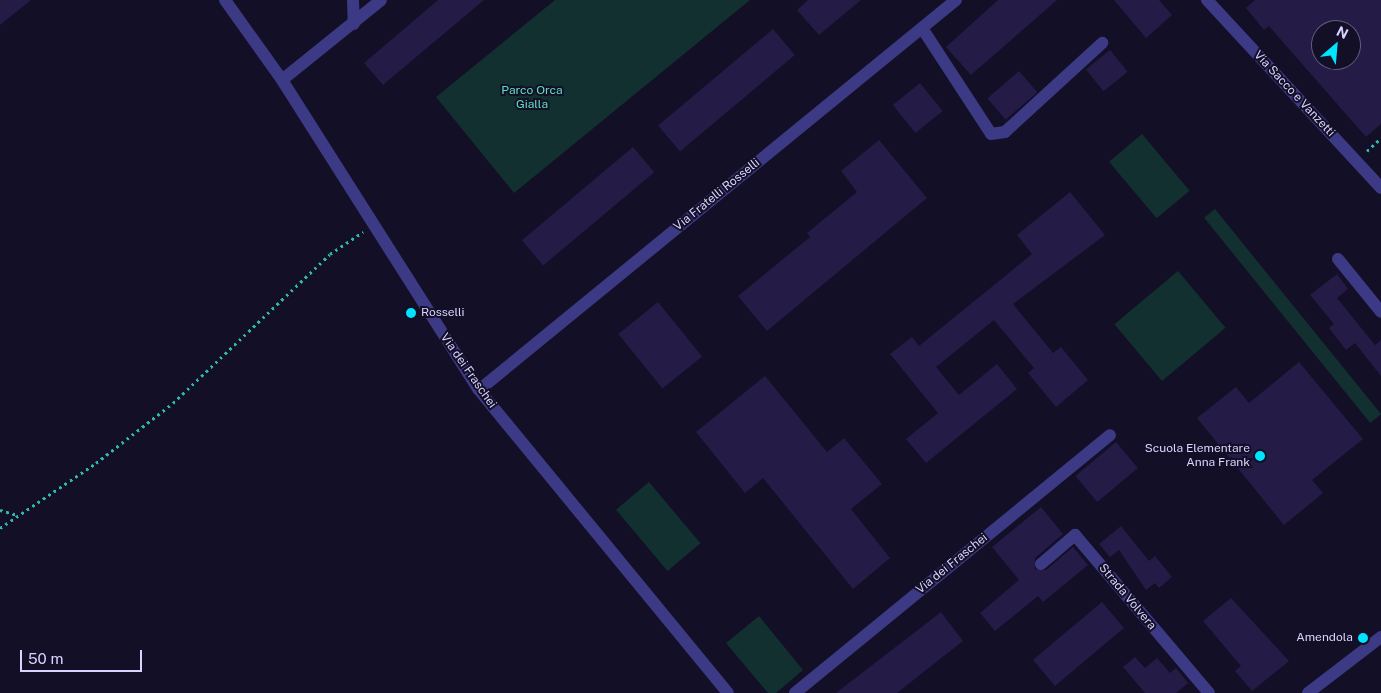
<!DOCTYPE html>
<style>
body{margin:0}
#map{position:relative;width:1381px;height:693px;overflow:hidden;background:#130f26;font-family:"Public Sans",sans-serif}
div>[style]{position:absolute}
.green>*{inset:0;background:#12302f;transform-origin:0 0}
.building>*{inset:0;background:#241b47;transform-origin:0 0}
.path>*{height:3px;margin-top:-1.5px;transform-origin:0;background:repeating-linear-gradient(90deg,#2fb8b0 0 2.5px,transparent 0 6.5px)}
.minor>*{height:12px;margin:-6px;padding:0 6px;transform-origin:6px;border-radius:6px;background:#3d3a85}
.dots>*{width:14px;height:14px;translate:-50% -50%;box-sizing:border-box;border:2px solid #130f26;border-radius:50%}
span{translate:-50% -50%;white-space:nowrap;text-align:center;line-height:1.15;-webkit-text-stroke:4px #130f26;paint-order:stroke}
.park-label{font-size:12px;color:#5fe0c0}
.street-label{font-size:12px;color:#d9d4ff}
.poi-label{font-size:12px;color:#d9d4ff}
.left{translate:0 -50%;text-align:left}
.right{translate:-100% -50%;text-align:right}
.north{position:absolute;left:1311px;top:20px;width:50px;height:50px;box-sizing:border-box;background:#130f26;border:1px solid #625e7d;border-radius:50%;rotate:27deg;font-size:14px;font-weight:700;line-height:20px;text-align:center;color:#d9d4ff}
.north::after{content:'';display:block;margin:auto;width:18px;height:22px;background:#00e5ff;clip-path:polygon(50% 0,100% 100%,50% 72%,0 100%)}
.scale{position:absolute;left:20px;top:650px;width:122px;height:22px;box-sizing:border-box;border:2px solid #d9d4ff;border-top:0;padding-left:6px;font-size:15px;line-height:18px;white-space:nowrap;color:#d9d4ff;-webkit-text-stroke:4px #130f26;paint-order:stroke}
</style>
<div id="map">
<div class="green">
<div style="clip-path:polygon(555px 0,750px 0,514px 193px,436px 97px)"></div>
<div style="left:1142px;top:134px;width:74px;height:43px;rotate:50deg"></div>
<div style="left:1215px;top:209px;width:264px;height:14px;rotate:51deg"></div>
<div style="left:1178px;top:271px;width:74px;height:83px;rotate:50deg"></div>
<div style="left:649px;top:482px;width:80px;height:43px;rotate:50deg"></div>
<div style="clip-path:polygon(759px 616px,803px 670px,776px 693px,768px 693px,726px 643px)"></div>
</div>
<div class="building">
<div style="clip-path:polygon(0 0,31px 0,0 25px)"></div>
<div style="clip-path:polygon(438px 0,484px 0,383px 85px,364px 63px)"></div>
<div style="clip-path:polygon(808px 0,861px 0,819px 35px,797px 10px)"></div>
<div style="clip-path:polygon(998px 0,1057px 0,971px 75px,946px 47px)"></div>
<div style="clip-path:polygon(1114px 0,1159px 0,1172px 15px,1146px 38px)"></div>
<div style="clip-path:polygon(evenodd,1255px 0,1381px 0,1381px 124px,1366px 137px,1269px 26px,1264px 30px,1246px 8px,1255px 0,1321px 30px,1351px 30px,1351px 60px,1321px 60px,1321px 30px)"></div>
<div style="left:773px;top:29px;width:34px;height:150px;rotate:50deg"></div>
<div style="left:1110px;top:50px;width:28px;height:31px;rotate:51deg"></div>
<div style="left:1019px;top:71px;width:28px;height:42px;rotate:49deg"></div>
<div style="left:920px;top:83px;width:36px;height:35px;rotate:51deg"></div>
<div style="clip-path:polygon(879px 140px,927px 198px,767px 331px,738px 296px,810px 237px,807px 233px,857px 192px,841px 171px)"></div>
<div style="left:633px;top:147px;width:33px;height:145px;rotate:50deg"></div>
<div style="clip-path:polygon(1070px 192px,1105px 235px,1013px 304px,1053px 353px,1061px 347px,1088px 380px,1056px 407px,1028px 373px,1034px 368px,994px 320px,936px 367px,959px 395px,997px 364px,1017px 389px,926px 463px,906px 439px,938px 413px,890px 354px,912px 337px,919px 346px,1032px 254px,1017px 235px)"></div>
<div style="clip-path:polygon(1337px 274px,1348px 289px,1337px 298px,1375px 345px,1381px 340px,1381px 376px,1355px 343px,1346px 350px,1329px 328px,1334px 324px,1310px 295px)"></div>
<div style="left:658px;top:302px;width:70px;height:51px;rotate:51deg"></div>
<div style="clip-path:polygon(1299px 362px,1363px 439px,1312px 480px,1323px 493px,1284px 525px,1197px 418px,1236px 387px,1249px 403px)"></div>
<div style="clip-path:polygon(765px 376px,827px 452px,844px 438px,882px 484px,851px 509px,890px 558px,853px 589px,763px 478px,745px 493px,696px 432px)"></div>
<div style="left:1116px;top:442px;width:34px;height:53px;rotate:50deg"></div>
<div style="clip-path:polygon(1041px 507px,1063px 534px,1035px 558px,1035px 569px,1046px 570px,1073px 547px,1088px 565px,1043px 602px,1038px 596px,995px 631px,980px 613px,1019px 580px,992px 547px)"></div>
<div style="clip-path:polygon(1121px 526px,1149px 561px,1155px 556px,1172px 577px,1159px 588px,1155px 583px,1146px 590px,1119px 550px,1110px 557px,1099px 544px)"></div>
<div style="clip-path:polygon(1231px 598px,1289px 661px,1252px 691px,1235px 671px,1241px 666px,1203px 621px)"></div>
<div style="left:1102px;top:602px;width:34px;height:90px;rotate:50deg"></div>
<div style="clip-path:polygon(941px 612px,963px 641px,897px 693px,836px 693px)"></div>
<div style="clip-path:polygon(1135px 657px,1145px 668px,1157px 658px,1170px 673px,1176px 668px,1188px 683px,1176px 693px,1145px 693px,1123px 667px)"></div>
</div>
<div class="path">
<div style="left:1367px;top:151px;width:19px;rotate:-43deg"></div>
<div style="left:0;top:510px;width:18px;rotate:16deg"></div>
<div style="left:0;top:528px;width:116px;rotate:-34.1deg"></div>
<div style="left:96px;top:463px;width:98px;rotate:-37.9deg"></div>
<div style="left:173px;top:403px;width:216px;rotate:-43.5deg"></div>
<div style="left:330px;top:254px;width:40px;rotate:-34deg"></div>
</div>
<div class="minor">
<div style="left:225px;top:0;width:98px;rotate:54.5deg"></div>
<div style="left:282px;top:80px;width:367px;rotate:57.6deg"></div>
<div style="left:479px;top:390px;width:392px;rotate:50.6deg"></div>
<div style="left:353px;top:0;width:24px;rotate:88deg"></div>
<div style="left:1207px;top:0;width:256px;rotate:47.2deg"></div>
<div style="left:922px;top:28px;width:126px;rotate:56.9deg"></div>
<div style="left:991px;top:134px;width:14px;rotate:-8deg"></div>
<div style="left:1005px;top:132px;width:132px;rotate:-42.5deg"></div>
<div style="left:282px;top:80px;width:127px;rotate:-38.9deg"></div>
<div style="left:1338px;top:259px;width:68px;rotate:50.9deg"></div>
<div style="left:479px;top:390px;width:616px;rotate:-39.27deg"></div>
<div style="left:1041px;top:564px;width:45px;rotate:-40.5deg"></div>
<div style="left:1075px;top:535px;width:207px;rotate:49.7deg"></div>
<div style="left:795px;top:693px;width:407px;rotate:-39.3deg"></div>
<div style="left:1308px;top:693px;width:92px;rotate:-37.5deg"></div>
</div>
<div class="dots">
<div style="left:411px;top:313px;background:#00e5ff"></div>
<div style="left:1260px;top:456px;background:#00e5ff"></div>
<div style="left:1363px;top:638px;background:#00e5ff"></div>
</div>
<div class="park-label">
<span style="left:532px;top:98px">Parco Orca<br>Gialla</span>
</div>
<div class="street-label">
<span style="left:1294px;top:94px;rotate:47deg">Via Sacco e Vanzetti</span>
<span style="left:717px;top:195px;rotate:-39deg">Via Fratelli Rosselli</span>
<span style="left:468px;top:371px;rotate:55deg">Via dei Fraschei</span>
<span style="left:952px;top:564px;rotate:-39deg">Via dei Fraschei</span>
<span style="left:1127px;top:597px;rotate:50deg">Strada Volvera</span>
</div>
<div class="poi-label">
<span class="left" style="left:421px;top:313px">Rosselli</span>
<span class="right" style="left:1250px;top:456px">Scuola Elementare<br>Anna Frank</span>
<span class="right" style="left:1353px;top:638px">Amendola</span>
</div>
<div class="north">N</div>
<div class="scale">50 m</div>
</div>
